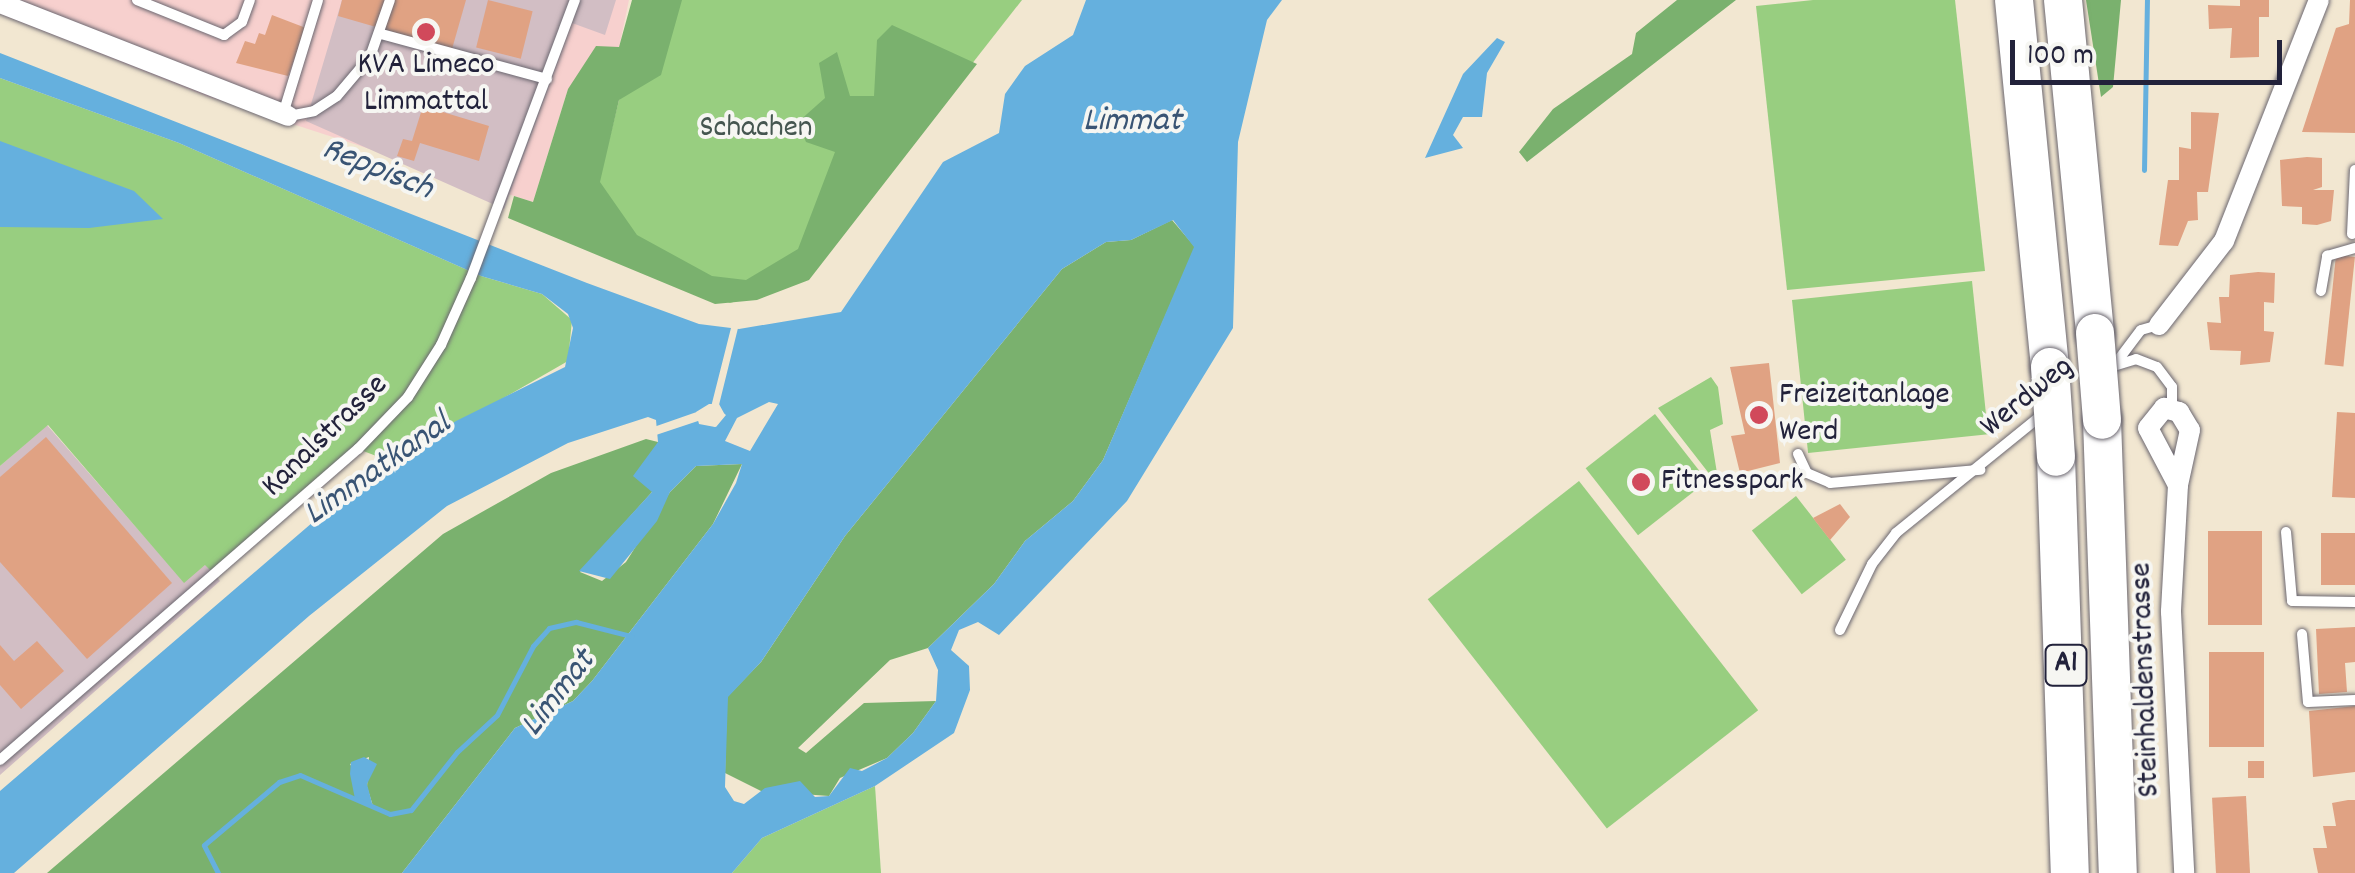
<!DOCTYPE html>
<style>
body{margin:0}
#map{position:relative;width:2355px;height:873px;overflow:hidden;background:#f2e7d1;font-family:Dekko,sans-serif}
div>[style]{position:absolute}
.built>*{inset:0;background:#f7d0ce}
.industrial>*{inset:0;background:#d2bec4}
.green>*{inset:0;background:#98ce80;transform-origin:0 0}
.forest>*{inset:0;background:#7ab16e}
.water>*{inset:0;background:#65b0de}
.pier>*{inset:0;background:#f2e7d1}
.stream>*{height:5px;margin:-2.5px;padding:0 2.5px;transform-origin:2.5px;border-radius:2.5px;background:#65b0de}
.building>*{inset:0;background:#e0a283;transform-origin:0 0}
.roads{filter:drop-shadow(0 0 2px #6b6770) drop-shadow(0 0 2px #6b6770)}
.service>*{height:10px;margin:-5px;padding:0 5px;transform-origin:5px;border-radius:5px;background:#fff}
.minor>*{height:20px;margin:-10px;padding:0 10px;transform-origin:10px;border-radius:10px;background:#fff}
.motorway>*{height:38px;margin:-19px;padding:0 19px;transform-origin:19px;border-radius:19px;background:#fff}
.bridges{filter:drop-shadow(0 0 2px #6b6770) drop-shadow(0 0 2px #6b6770)}
.motorway-bridge>*{height:38px;margin:-19px;padding:0 19px;transform-origin:19px;border-radius:19px;background:#fff}
.dots>*{width:28px;height:28px;translate:-50% -50%;box-sizing:border-box;border:5px solid #f6f6f2;border-radius:50%}
span{translate:-50% -50%;white-space:nowrap;text-align:center;line-height:1.15;-webkit-text-stroke:8px #f6f6f2;paint-order:stroke}
.shield-label span{padding:2px 8px;background:#f6f6f2;border:2px solid;border-radius:8px;-webkit-text-stroke-width:0}
.shield-label{font-size:30px;color:#22223b;font-weight:700}
.poi-label{font-size:32px;color:#22223b}
.left{translate:0 -50%;text-align:left}
.park-label{font-size:32px;color:#455650}
.street-label{font-size:32px;color:#22223b}
.water-label{font-size:35px;color:#395474;font-style:italic}
.scale{position:absolute;left:2010px;top:40px;width:272px;height:45px;box-sizing:border-box;border:5px solid #22223b;border-top:0;padding-left:12px;font-size:30px;line-height:35px;white-space:nowrap;color:#22223b;-webkit-text-stroke:8px #f6f6f2;paint-order:stroke}
</style>
<div id="map">
<div class="built">
<div style="clip-path:polygon(0 0,629px 0,619px 48px,568px 89px,533px 202px,206px 96px,0 14px)"></div>
</div>
<div class="industrial">
<div style="clip-path:polygon(342px 0,616px 0,605px 35px,572px 23px,504px 209px,306px 121px)"></div>
<div style="clip-path:polygon(47px 425px,184px 582px,206px 564px,220px 581px,0 775px,0 466px)"></div>
</div>
<div class="green">
<div style="clip-path:polygon(662px 0,1022px 0,801px 282px,730px 303px,583px 245px,619px 100px)"></div>
<div style="clip-path:polygon(1813px 0,1955px 0,1985px 271px,1787px 290px,1756px 6px)"></div>
<div style="clip-path:polygon(0 78px,179px 143px,481px 276px,542px 294px,572px 320px,568px 361px,392px 462px,358px 449px,213px 573px,205px 565px,184px 583px,48px 425px,0 466px)"></div>
<div style="left:1972px;top:281px;width:154px;height:181px;rotate:84deg"></div>
<div style="clip-path:polygon(1711px 377px,1718px 387px,1723px 424px,1710px 430px,1717px 473px,1711px 476px,1658px 408px)"></div>
<div style="left:1655px;top:414px;width:85px;height:88px;rotate:52deg"></div>
<div style="left:1579px;top:481px;width:291px;height:192px;rotate:52deg"></div>
<div style="left:1796px;top:496px;width:81px;height:56px;rotate:52deg"></div>
<div style="clip-path:polygon(875px 786px,881px 873px,732px 873px,762px 838px)"></div>
</div>
<div class="forest">
<div style="clip-path:polygon(632px 0,682px 0,661px 75px,619px 100px,600px 182px,637px 235px,712px 276px,746px 280px,798px 249px,835px 152px,806px 142px,798px 122px,825px 98px,819px 63px,837px 52px,850px 96px,874px 96px,877px 40px,892px 25px,977px 64px,809px 280px,757px 300px,715px 304px,508px 218px,514px 196px,533px 202px,568px 89px,596px 46px,619px 47px)"></div>
<div style="clip-path:polygon(1677px 0,1736px 0,1527px 162px,1519px 152px,1553px 109px,1632px 54px,1636px 33px)"></div>
<div style="clip-path:polygon(2086px 0,2121px 0,2113px 87px,2101px 97px)"></div>
<div style="clip-path:polygon(1172px 220px,1195px 247px,1103px 460px,1073px 501px,1025px 541px,994px 584px,928px 648px,890px 660px,798px 748px,806px 753px,864px 703px,936px 701px,913px 733px,887px 758px,840px 778px,829px 796px,761px 791px,725px 773px,727px 697px,761px 662px,845px 536px,1062px 269px,1106px 242px,1131px 240px)"></div>
<div style="clip-path:polygon(evenodd,646px 439px,658px 442px,652px 492px,580px 572px,602px 581px,626px 562px,670px 492px,696px 466px,742px 464px,713px 524px,592px 681px,573px 701px,515px 728px,402px 873px,47px 873px,443px 534px,551px 473px,646px 439px,369px 757px,367px 787px,373px 806px,350px 764px,369px 757px)"></div>
</div>
<div class="water">
<div style="clip-path:polygon(evenodd,1086px 0,1282px 0,1267px 20px,1238px 142px,1233px 328px,1127px 501px,999px 635px,978px 622px,959px 630px,951px 650px,969px 666px,970px 690px,954px 733px,875px 786px,762px 838px,732px 873px,402px 873px,515px 728px,573px 701px,592px 681px,713px 524px,736px 483px,742px 464px,696px 466px,670px 492px,657px 521px,610px 579px,579px 571px,652px 492px,633px 476px,658px 442px,656px 420px,648px 417px,568px 443px,447px 506px,309px 616px,14px 873px,0 873px,0 791px,334px 504px,456px 421px,565px 367px,573px 328px,568px 314px,542px 294px,481px 276px,179px 143px,0 78px,0 53px,587px 283px,699px 324px,739px 329px,841px 312px,943px 162px,999px 133px,1005px 94px,1025px 66px,1073px 35px,1086px 0,1173px 220px,1194px 247px,1103px 460px,1073px 501px,1025px 541px,994px 584px,928px 648px,938px 670px,936px 701px,913px 733px,887px 758px,862px 771px,850px 768px,829px 796px,815px 797px,800px 781px,765px 788px,744px 804px,734px 801px,725px 787px,728px 697px,761px 662px,845px 536px,1062px 269px,1106px 242px,1131px 240px,1173px 220px,1086px 0,769px 402px,778px 404px,750px 451px,725px 441px,737px 418px,769px 402px,1086px 0,709px 404px,719px 404px,725px 415px,715px 427px,699px 424px,696px 412px,709px 404px)"></div>
<div style="clip-path:polygon(1497px 38px,1505px 42px,1487px 73px,1482px 117px,1463px 117px,1453px 135px,1463px 148px,1425px 158px,1463px 74px)"></div>
<div style="clip-path:polygon(0 141px,134px 191px,163px 219px,89px 228px,0 227px)"></div>
<div style="clip-path:polygon(364px 757px,377px 764px,367px 784px,373px 807px,355px 799px,350px 774px,351px 762px)"></div>
</div>
<div class="pier">
<div style="clip-path:polygon(732px 324px,739px 324px,718px 409px,726px 415px,716px 427px,698px 421px,650px 437px,648px 429px,711px 407px)"></div>
</div>
<div class="stream">
<div style="left:2144px;top:170px;width:170px;rotate:-89deg"></div>
<div style="left:218px;top:873px;width:31px;rotate:-117deg"></div>
<div style="left:204px;top:845px;width:98px;rotate:-40deg"></div>
<div style="left:279px;top:782px;width:22px;rotate:-18deg"></div>
<div style="left:300px;top:775px;width:98px;rotate:23.4deg"></div>
<div style="left:390px;top:814px;width:21px;rotate:-11deg"></div>
<div style="left:411px;top:810px;width:74px;rotate:-51.6deg"></div>
<div style="left:457px;top:752px;width:54px;rotate:-42.8deg"></div>
<div style="left:497px;top:715px;width:78px;rotate:-62.4deg"></div>
<div style="left:533px;top:646px;width:24px;rotate:-48deg"></div>
<div style="left:549px;top:628px;width:28px;rotate:-13deg"></div>
<div style="left:576px;top:622px;width:57px;rotate:14.3deg"></div>
</div>
<div class="building">
<div style="clip-path:polygon(342px 0,466px 0,452px 49px,338px 16px)"></div>
<div style="left:488px;top:0;width:46px;height:49px;rotate:14deg"></div>
<div style="clip-path:polygon(2240px 0,2269px 0,2269px 17px,2259px 17px,2259px 57px,2230px 58px,2232px 28px,2209px 29px,2208px 5px,2240px 6px)"></div>
<div style="clip-path:polygon(2350px 0,2355px 0,2355px 133px,2302px 132px,2336px 28px,2349px 24px)"></div>
<div style="clip-path:polygon(272px 15px,306px 28px,288px 76px,236px 63px,245px 41px,255px 44px,259px 33px,265px 35px)"></div>
<div style="clip-path:polygon(423px 106px,489px 126px,479px 161px,420px 143px,414px 161px,397px 156px,403px 139px,412px 141px)"></div>
<div style="clip-path:polygon(2191px 112px,2219px 113px,2208px 192px,2197px 192px,2198px 220px,2188px 221px,2178px 246px,2159px 245px,2168px 180px,2179px 180px,2179px 147px,2191px 149px)"></div>
<div style="clip-path:polygon(2307px 157px,2322px 158px,2322px 187px,2313px 190px,2334px 190px,2331px 221px,2317px 225px,2302px 224px,2302px 207px,2282px 206px,2280px 160px)"></div>
<div style="left:2336px;top:255px;width:19px;height:110px;rotate:6deg"></div>
<div style="clip-path:polygon(2258px 272px,2275px 273px,2274px 303px,2264px 302px,2264px 331px,2274px 332px,2270px 362px,2240px 365px,2241px 351px,2210px 350px,2207px 322px,2221px 323px,2219px 297px,2229px 297px,2230px 275px)"></div>
<div style="clip-path:polygon(1769px 363px,1780px 463px,1740px 473px,1731px 436px,1745px 434px,1730px 367px)"></div>
<div style="clip-path:polygon(2337px 412px,2355px 413px,2355px 498px,2332px 497px)"></div>
<div style="clip-path:polygon(46px 437px,172px 583px,87px 659px,0 562px,0 477px)"></div>
<div style="clip-path:polygon(1840px 504px,1850px 517px,1830px 540px,1813px 518px)"></div>
<div style="left:2208px;top:531px;width:54px;height:94px"></div>
<div style="left:2355px;top:533px;width:52px;height:34px;rotate:90deg"></div>
<div style="clip-path:polygon(2355px 627px,2355px 662px,2345px 663px,2347px 692px,2319px 694px,2316px 629px)"></div>
<div style="clip-path:polygon(37px 641px,64px 671px,21px 709px,0 685px,0 645px,14px 661px)"></div>
<div style="left:2264px;top:652px;width:95px;height:55px;rotate:90deg"></div>
<div style="clip-path:polygon(2355px 706px,2355px 772px,2313px 777px,2309px 711px)"></div>
<div style="left:2248px;top:761px;width:16px;height:17px"></div>
<div style="left:2246px;top:796px;width:77px;height:34px;rotate:87deg"></div>
<div style="clip-path:polygon(2348px 800px,2355px 800px,2355px 873px,2318px 873px,2313px 848px,2327px 848px,2323px 826px,2336px 826px,2332px 803px)"></div>
</div>
<div class="roads">
<div class="service">
<div style="left:137px;top:0;width:94px;rotate:21.9deg"></div>
<div style="left:224px;top:35px;width:22px;rotate:-36deg"></div>
<div style="left:242px;top:22px;width:23px;rotate:-70deg"></div>
<div style="left:381px;top:34px;width:172px;rotate:15.2deg"></div>
<div style="left:283px;top:114px;width:119px;rotate:-72.9deg"></div>
<div style="left:289px;top:116px;width:25px;rotate:-11deg"></div>
<div style="left:314px;top:111px;width:27px;rotate:-33deg"></div>
<div style="left:337px;top:96px;width:51px;rotate:-49.8deg"></div>
<div style="left:370px;top:57px;width:60px;rotate:-70.7deg"></div>
<div style="left:2352px;top:234px;width:64px;rotate:-87.3deg"></div>
<div style="left:2321px;top:291px;width:36px;rotate:-80deg"></div>
<div style="left:2327px;top:256px;width:29px;rotate:-16deg"></div>
<div style="left:2119px;top:359px;width:36px;rotate:-53deg"></div>
<div style="left:2141px;top:330px;width:19px;rotate:-16deg"></div>
<div style="left:2107px;top:368px;width:30px;rotate:-17deg"></div>
<div style="left:2136px;top:359px;width:22px;rotate:21deg"></div>
<div style="left:2157px;top:367px;width:25px;rotate:53deg"></div>
<div style="left:2172px;top:387px;width:20px;rotate:90deg"></div>
<div style="left:1798px;top:454px;width:21px;rotate:65deg"></div>
<div style="left:1807px;top:473px;width:25px;rotate:23deg"></div>
<div style="left:1830px;top:483px;width:151px;rotate:-5deg"></div>
<div style="left:2286px;top:532px;width:69px;rotate:85deg"></div>
<div style="left:2292px;top:601px;width:63px;rotate:0.9deg"></div>
<div style="left:1840px;top:630px;width:73px;rotate:-64.1deg"></div>
<div style="left:1872px;top:564px;width:39px;rotate:-52deg"></div>
<div style="left:1896px;top:533px;width:191px;rotate:-39deg"></div>
<div style="left:2302px;top:634px;width:68px;rotate:85deg"></div>
<div style="left:2308px;top:702px;width:47px;rotate:-2.4deg"></div>
<div style="left:0;top:760px;width:474px;rotate:-41deg"></div>
<div style="left:358px;top:449px;width:72px;rotate:-46.1deg"></div>
<div style="left:408px;top:397px;width:62px;rotate:-57.6deg"></div>
<div style="left:441px;top:345px;width:73px;rotate:-65.9deg"></div>
<div style="left:471px;top:278px;width:297px;rotate:-69.5deg"></div>
</div>
<div class="minor">
<div style="left:0;top:3px;width:309px;rotate:21.4deg"></div>
<div style="left:2159px;top:325px;width:106px;rotate:-52.3deg"></div>
<div style="left:2224px;top:241px;width:259px;rotate:-68.5deg"></div>
<div style="left:2178px;top:485px;width:64px;rotate:-117.8deg"></div>
<div style="left:2148px;top:428px;width:26px;rotate:-51deg"></div>
<div style="left:2164px;top:408px;width:16px;rotate:15deg"></div>
<div style="left:2179px;top:412px;width:21px;rotate:59deg"></div>
<div style="left:2190px;top:430px;width:56px;rotate:102.3deg"></div>
<div style="left:2178px;top:485px;width:127px;rotate:93.2deg"></div>
<div style="left:2171px;top:612px;width:261px;rotate:87.1deg"></div>
</div>
<div class="motorway">
<div style="left:2014px;top:0;width:369px;rotate:84.4deg"></div>
<div style="left:2063px;top:0;width:335px;rotate:84.5deg"></div>
<div style="left:2102px;top:420px;width:453px;rotate:88deg"></div>
<div style="left:2056px;top:457px;width:416px;rotate:88.1deg"></div>
</div>
</div>
<div class="bridges">
<div class="motorway-bridge">
<div style="left:2095px;top:333px;width:87px;rotate:85.4deg"></div>
<div style="left:2050px;top:367px;width:90px;rotate:86.2deg"></div>
</div>
</div>
<div class="dots">
<div style="left:426px;top:32px;background:#d1495b"></div>
<div style="left:1759px;top:415px;background:#d1495b"></div>
<div style="left:1641px;top:482px;background:#d1495b"></div>
</div>
<div class="shield-label">
<span style="left:2066px;top:665px">A1</span>
</div>
<div class="poi-label">
<span style="left:426px;top:85px">KVA Limeco<br>Limmattal</span>
<span class="left" style="left:1779px;top:415px">Freizeitanlage<br>Werd</span>
<span class="left" style="left:1661px;top:482px">Fitnesspark</span>
</div>
<div class="park-label">
<span style="left:756px;top:129px">Schachen</span>
</div>
<div class="street-label">
<span style="left:2028px;top:398px;rotate:-39deg">Werdweg</span>
<span style="left:326px;top:437px;rotate:-44deg">Kanalstrasse</span>
<span style="left:2147px;top:680px;rotate:-92deg">Steinhaldenstrasse</span>
</div>
<div class="water-label">
<span style="left:1132px;top:122px">Limmat</span>
<span style="left:377px;top:170px;rotate:22deg">Reppisch</span>
<span style="left:378px;top:470px;rotate:-35deg">Limmatkanal</span>
<span style="left:559px;top:694px;rotate:-52deg">Limmat</span>
</div>
<div class="scale">100 m</div>
</div>
